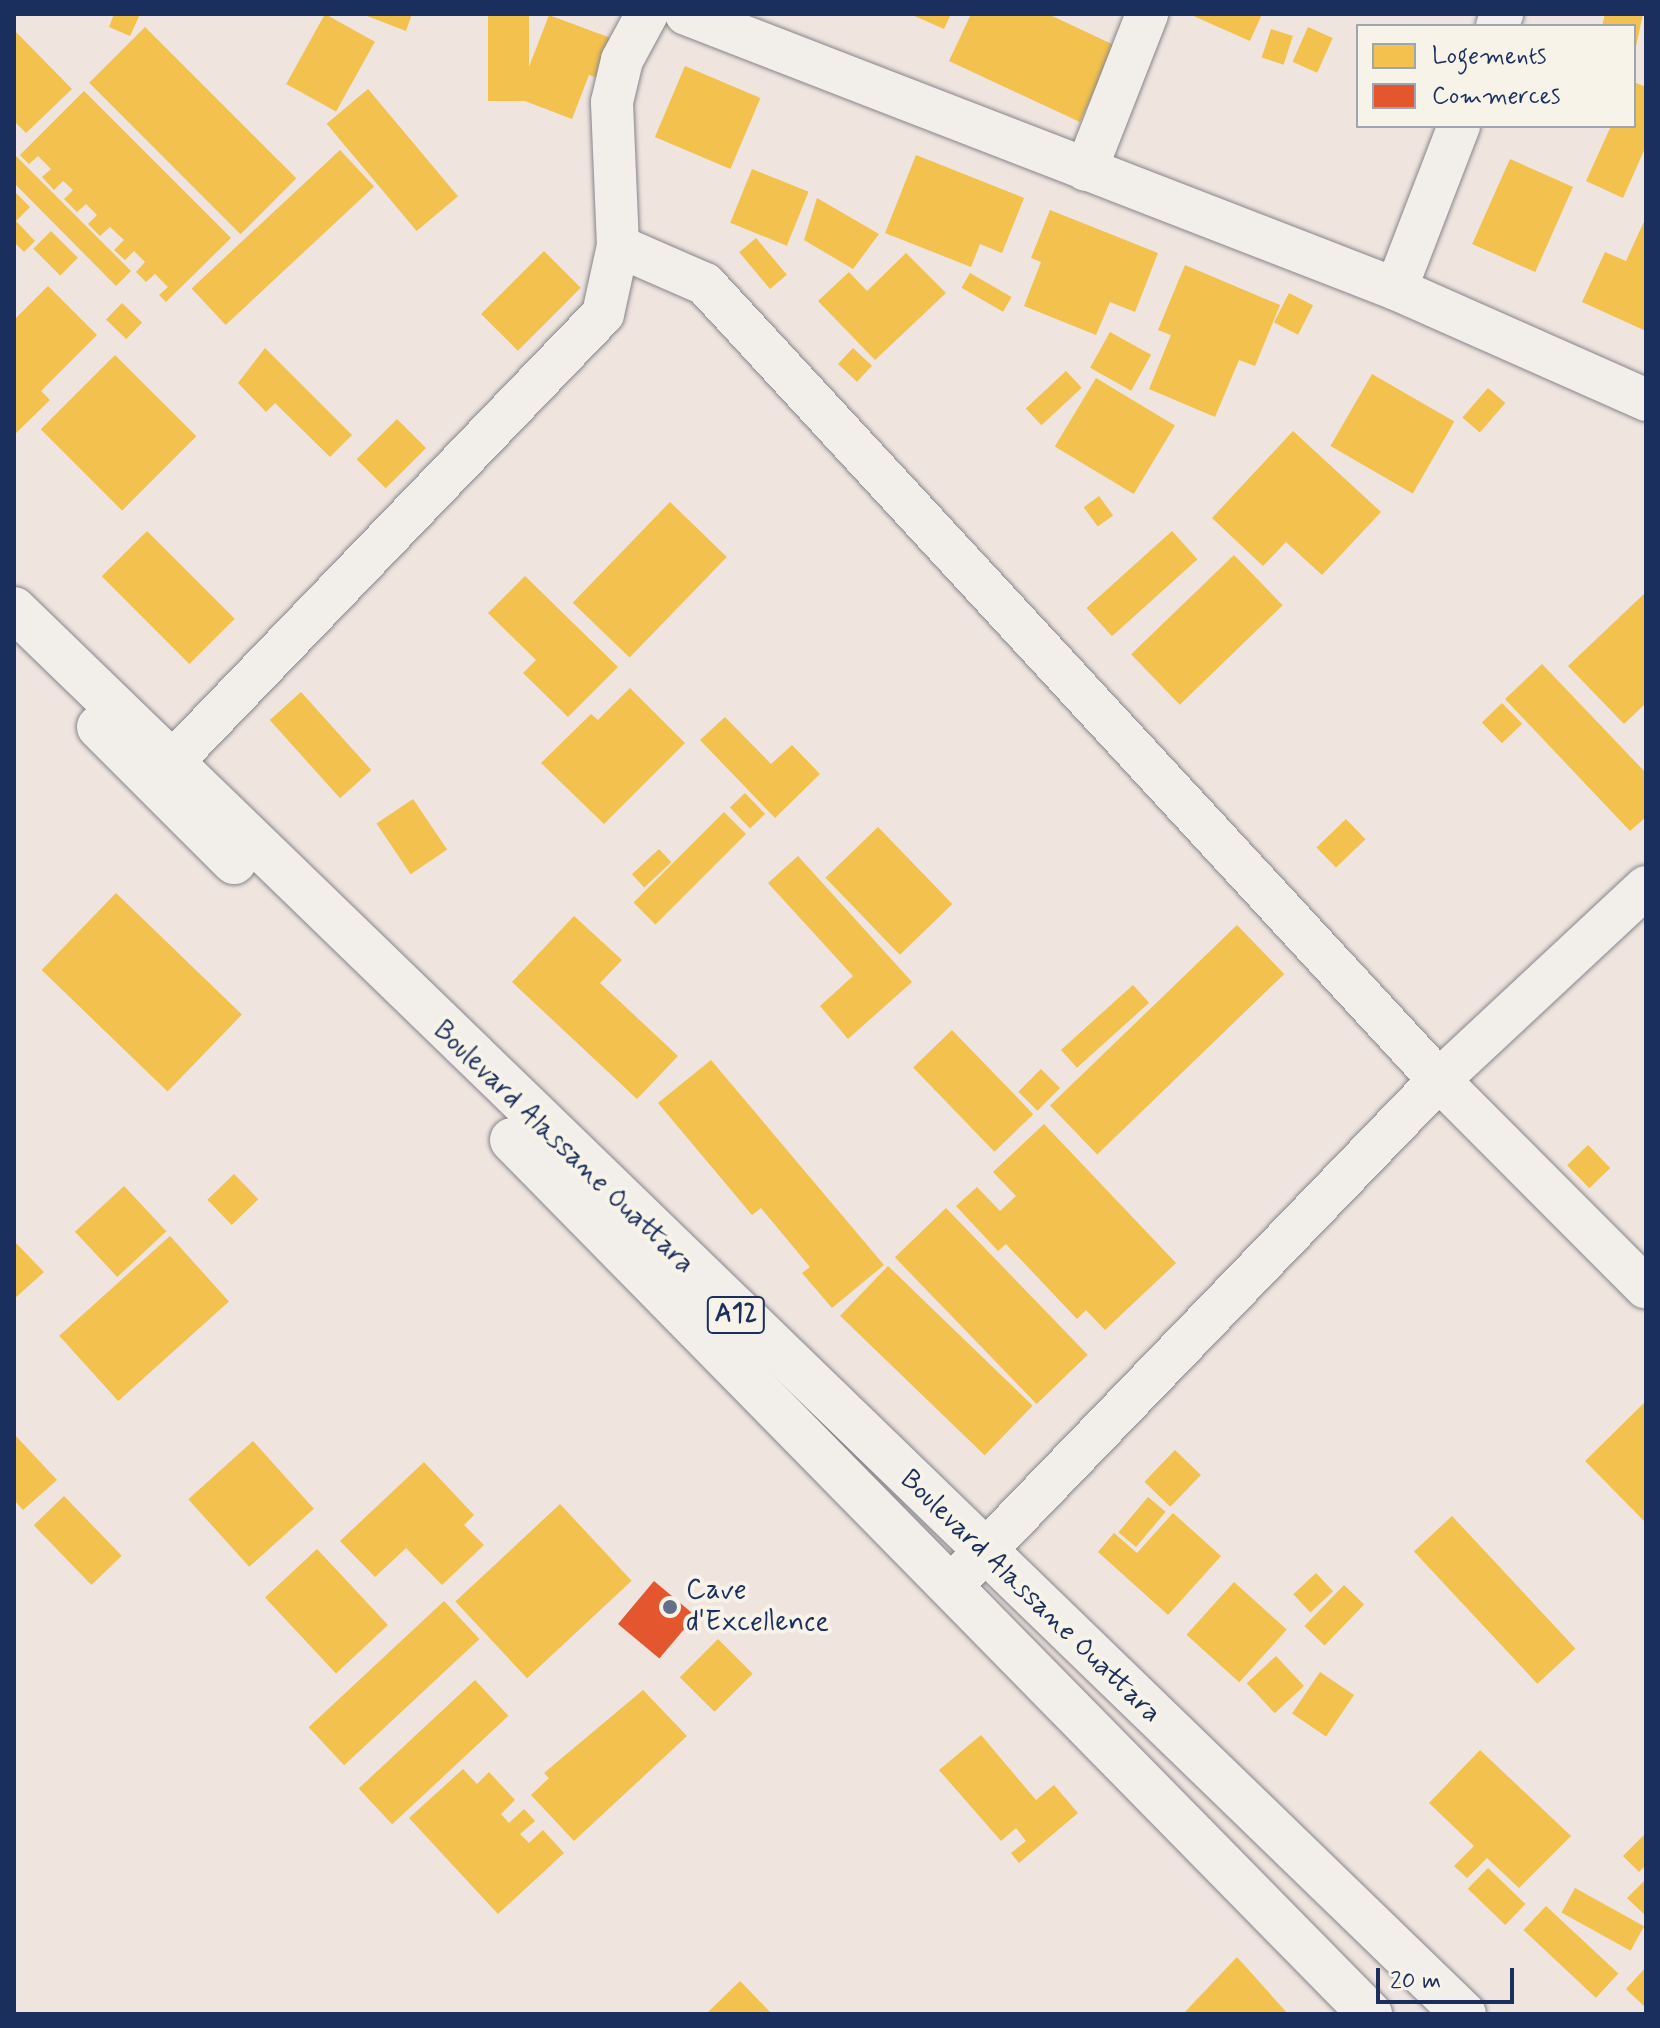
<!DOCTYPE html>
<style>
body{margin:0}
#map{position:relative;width:1660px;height:2028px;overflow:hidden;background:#efe4de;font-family:Mynerve,sans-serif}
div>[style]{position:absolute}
.homes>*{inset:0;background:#f2c14e;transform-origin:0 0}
.shops>*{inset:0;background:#e4572e;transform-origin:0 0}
.roads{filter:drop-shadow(0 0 2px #86858c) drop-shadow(0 0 2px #86858c)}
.street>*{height:42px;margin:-21px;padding:0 21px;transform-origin:21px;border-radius:21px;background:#f2efeb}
.primary>*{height:44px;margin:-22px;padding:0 22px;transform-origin:22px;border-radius:22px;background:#f2efeb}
.dots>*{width:22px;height:22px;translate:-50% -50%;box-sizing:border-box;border:4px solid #f7f3e8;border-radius:50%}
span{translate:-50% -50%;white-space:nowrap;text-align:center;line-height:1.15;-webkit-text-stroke:8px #f7f3e8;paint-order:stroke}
.shield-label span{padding:2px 6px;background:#f7f3e8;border:2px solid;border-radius:6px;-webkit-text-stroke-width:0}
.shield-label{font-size:26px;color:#1b2f5e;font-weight:700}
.street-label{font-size:28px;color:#1b2f5e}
.poi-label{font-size:28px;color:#1b2f5e}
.left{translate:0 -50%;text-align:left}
.frame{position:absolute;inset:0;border:16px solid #1b2f5e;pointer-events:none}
.legend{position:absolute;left:1356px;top:24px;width:280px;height:104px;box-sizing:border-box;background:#f7f3e8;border:2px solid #9fa5b1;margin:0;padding:10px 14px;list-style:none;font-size:24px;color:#1b2f5e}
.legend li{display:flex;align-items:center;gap:16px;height:40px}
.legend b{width:40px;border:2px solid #9fa5b1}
.scale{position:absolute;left:1376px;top:1968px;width:138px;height:36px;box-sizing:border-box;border:4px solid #1b2f5e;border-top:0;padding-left:10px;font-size:24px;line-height:28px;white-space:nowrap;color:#1b2f5e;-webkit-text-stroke:6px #f7f3e8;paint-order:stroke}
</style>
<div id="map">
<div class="homes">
<div style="clip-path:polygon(114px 14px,140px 14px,130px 36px,109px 27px)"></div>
<div style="left:325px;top:14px;width:57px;height:80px;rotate:29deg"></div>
<div style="clip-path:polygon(362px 14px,412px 14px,406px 31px)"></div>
<div style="left:488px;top:14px;width:41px;height:87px"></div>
<div style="clip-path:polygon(910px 14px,951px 14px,944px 29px)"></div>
<div style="clip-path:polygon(971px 14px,1048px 14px,1116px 46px,1080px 122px,949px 61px)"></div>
<div style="clip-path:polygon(1189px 14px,1262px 14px,1250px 41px)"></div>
<div style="clip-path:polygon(1605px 14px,1643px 14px,1635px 51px,1634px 26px,1602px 26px)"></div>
<div style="clip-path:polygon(549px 15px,616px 40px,601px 79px,589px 75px,572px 119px,517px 98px)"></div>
<div style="left:145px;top:27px;width:214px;height:79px;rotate:45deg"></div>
<div style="left:1308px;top:27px;width:27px;height:38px;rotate:24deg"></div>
<div style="left:1271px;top:29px;width:23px;height:30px;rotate:18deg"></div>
<div style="clip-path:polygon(14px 30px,72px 89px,26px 133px,14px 121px)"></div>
<div style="left:685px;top:66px;width:82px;height:77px;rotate:23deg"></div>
<div style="clip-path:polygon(1634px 82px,1646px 87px,1646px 146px,1623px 198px,1586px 181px,1611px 126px,1634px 126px)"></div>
<div style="left:368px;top:89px;width:140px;height:54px;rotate:50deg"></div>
<div style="clip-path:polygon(84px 91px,231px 238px,166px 302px,159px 295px,168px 287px,155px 274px,146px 282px,136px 272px,145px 262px,134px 251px,125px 260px,114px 250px,124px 240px,110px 227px,100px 236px,88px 224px,97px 215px,86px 204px,77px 212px,64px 199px,73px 190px,63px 181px,54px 190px,42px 177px,51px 169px,38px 156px,29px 164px,20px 155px)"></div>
<div style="left:340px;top:150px;width:50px;height:203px;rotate:47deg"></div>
<div style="clip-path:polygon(14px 154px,131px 271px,116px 286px,14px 183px)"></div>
<div style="clip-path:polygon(916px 155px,1024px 198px,1002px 253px,980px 244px,971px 267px,885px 233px)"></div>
<div style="left:1510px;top:159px;width:69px;height:93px;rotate:24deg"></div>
<div style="left:752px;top:169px;width:61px;height:58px;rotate:22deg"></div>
<div style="clip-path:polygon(14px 191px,30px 207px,16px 221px,35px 241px,24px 252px,14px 242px)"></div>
<div style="clip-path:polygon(817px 198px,879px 234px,853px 269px,804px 240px)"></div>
<div style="clip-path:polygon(1050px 210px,1158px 253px,1135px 312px,1110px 302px,1096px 335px,1024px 306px,1041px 262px,1031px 258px)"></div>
<div style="clip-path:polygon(1646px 217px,1646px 331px,1582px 302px,1605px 252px,1626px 261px)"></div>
<div style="left:51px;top:231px;width:38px;height:25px;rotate:45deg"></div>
<div style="left:756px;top:238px;width:48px;height:22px;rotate:50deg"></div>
<div style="left:544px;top:251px;width:52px;height:89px;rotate:45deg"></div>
<div style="clip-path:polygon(906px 253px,946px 293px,875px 360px,818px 301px,849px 272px,867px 291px)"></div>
<div style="clip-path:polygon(1185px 265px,1280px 305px,1255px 366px,1239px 360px,1215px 417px,1149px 389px,1171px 335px,1158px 330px)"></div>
<div style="left:970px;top:273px;width:48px;height:17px;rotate:30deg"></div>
<div style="clip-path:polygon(48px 286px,97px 335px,41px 391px,50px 400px,14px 435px,14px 320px)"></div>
<div style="left:1289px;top:293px;width:27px;height:33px;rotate:27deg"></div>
<div style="left:122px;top:303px;width:28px;height:23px;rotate:44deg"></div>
<div style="left:1110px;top:332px;width:47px;height:41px;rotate:29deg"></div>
<div style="clip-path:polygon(265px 348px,352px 435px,330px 457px,275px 403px,266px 412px,238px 383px)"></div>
<div style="left:853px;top:348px;width:26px;height:22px;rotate:43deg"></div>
<div style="left:115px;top:355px;width:115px;height:105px;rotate:45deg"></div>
<div style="left:1066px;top:371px;width:23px;height:55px;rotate:47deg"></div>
<div style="left:1372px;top:374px;width:95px;height:83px;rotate:30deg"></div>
<div style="left:1096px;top:378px;width:92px;height:80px;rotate:31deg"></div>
<div style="left:1488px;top:388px;width:23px;height:39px;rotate:41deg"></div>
<div style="left:397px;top:419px;width:41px;height:57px;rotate:45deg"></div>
<div style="clip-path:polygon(1293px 431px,1381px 512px,1322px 575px,1286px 542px,1263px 566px,1212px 518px)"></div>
<div style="left:1099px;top:496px;width:24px;height:19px;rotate:54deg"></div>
<div style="left:670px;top:502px;width:79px;height:140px;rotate:44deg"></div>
<div style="left:147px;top:531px;width:124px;height:64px;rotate:45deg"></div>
<div style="left:1172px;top:531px;width:38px;height:115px;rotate:48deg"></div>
<div style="left:1234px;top:555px;width:70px;height:143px;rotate:46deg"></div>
<div style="clip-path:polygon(525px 576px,618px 667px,568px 717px,523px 673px,536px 660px,488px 613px)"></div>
<div style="clip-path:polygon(1646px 592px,1646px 703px,1624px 724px,1568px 666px)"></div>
<div style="clip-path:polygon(1542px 664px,1646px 773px,1646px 817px,1630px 831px,1505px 699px)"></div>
<div style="clip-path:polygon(630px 688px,685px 743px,604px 824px,541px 763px,591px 714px,598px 720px)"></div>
<div style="left:301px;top:692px;width:105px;height:42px;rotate:48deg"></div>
<div style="left:1502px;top:703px;width:29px;height:28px;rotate:46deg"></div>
<div style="clip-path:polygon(725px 717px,771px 764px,792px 745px,820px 774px,775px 818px,700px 740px)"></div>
<div style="left:745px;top:793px;width:29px;height:21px;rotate:46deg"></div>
<div style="left:413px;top:799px;width:61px;height:44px;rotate:56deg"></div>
<div style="left:724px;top:812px;width:31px;height:128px;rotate:45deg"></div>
<div style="left:1346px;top:819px;width:28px;height:41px;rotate:46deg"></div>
<div style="left:878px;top:827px;width:107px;height:73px;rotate:46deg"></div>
<div style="left:659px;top:849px;width:18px;height:37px;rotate:47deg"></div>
<div style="clip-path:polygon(798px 856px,912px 982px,848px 1039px,820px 1006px,853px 976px,768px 883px)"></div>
<div style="left:116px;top:893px;width:175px;height:107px;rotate:44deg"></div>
<div style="clip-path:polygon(574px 916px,622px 960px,600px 983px,678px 1056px,637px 1099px,512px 982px)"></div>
<div style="left:1237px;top:925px;width:68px;height:260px;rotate:46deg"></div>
<div style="left:1133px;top:985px;width:24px;height:97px;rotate:48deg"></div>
<div style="left:952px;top:1030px;width:117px;height:54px;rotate:46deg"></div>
<div style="clip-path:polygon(711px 1060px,884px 1265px,832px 1308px,802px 1273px,810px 1267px,761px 1208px,752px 1215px,658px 1103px)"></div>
<div style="left:1041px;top:1069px;width:27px;height:32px;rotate:45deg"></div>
<div style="clip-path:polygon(1044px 1124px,1176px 1263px,1105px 1330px,1086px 1310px,1077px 1319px,1006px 1244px,998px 1251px,956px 1206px,977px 1187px,1000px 1211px,1016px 1196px,993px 1172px)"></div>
<div style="left:1588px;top:1145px;width:32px;height:29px;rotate:46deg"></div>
<div style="left:234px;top:1174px;width:35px;height:37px;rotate:46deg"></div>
<div style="left:124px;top:1186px;width:62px;height:67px;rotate:47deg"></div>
<div style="left:946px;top:1208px;width:204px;height:71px;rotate:46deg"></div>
<div style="left:170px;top:1236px;width:88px;height:149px;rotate:48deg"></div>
<div style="clip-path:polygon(14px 1241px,44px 1272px,14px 1299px)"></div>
<div style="left:888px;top:1266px;width:201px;height:69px;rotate:44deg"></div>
<div style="clip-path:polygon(1646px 1401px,1646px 1523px,1585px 1461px)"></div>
<div style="clip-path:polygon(14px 1434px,57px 1480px,23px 1510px,14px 1500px)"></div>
<div style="left:253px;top:1441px;width:91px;height:87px;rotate:48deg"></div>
<div style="left:1175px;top:1450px;width:36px;height:44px;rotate:44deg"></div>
<div style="clip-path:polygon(424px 1462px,474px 1515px,464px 1525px,484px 1545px,442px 1585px,406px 1548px,375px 1577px,340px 1541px)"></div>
<div style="left:64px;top:1496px;width:83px;height:42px;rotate:46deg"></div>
<div style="left:1148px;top:1497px;width:23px;height:46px;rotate:40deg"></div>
<div style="left:560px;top:1504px;width:105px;height:143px;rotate:47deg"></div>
<div style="clip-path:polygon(1173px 1513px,1221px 1556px,1168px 1615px,1098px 1552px,1114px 1533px,1137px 1553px)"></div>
<div style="left:1452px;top:1516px;width:181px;height:52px;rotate:47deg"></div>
<div style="left:317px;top:1549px;width:104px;height:71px;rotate:47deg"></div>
<div style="left:1316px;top:1573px;width:25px;height:31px;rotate:47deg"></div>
<div style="left:1234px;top:1582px;width:71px;height:71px;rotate:42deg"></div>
<div style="left:1344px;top:1585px;width:28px;height:57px;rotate:44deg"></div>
<div style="left:444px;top:1601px;width:52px;height:185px;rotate:47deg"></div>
<div style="left:718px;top:1639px;width:49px;height:54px;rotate:45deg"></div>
<div style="left:1276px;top:1656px;width:41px;height:40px;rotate:47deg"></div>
<div style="left:1320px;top:1672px;width:41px;height:50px;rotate:34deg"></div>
<div style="left:475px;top:1680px;width:49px;height:159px;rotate:47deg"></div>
<div style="clip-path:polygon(643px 1690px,687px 1736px,574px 1841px,531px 1795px,549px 1778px,544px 1773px)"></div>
<div style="clip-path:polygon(981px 1735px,1036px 1800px,1054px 1785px,1078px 1813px,1019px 1863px,1011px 1853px,1026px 1841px,1016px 1828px,1001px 1841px,939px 1770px)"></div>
<div style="clip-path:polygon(1480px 1750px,1571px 1836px,1519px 1888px,1487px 1858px,1467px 1878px,1454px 1866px,1474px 1846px,1429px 1803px)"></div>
<div style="clip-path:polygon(463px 1769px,477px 1784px,489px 1772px,515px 1800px,501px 1814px,509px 1823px,524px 1809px,535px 1821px,520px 1834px,529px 1843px,543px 1830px,564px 1853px,498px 1914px,409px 1818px)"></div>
<div style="clip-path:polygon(1646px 1833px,1646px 1865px,1639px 1872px,1623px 1856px)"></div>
<div style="left:1488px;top:1868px;width:52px;height:29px;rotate:44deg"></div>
<div style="clip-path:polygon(1646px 1879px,1646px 1916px,1627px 1898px)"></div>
<div style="left:1575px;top:1888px;width:79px;height:28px;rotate:29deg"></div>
<div style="left:1546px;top:1906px;width:99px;height:33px;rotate:43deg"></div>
<div style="clip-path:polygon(1237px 1957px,1288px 2014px,1183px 2014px)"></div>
<div style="clip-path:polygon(1646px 1967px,1646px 2008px,1626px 1989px)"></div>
<div style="clip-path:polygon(740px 1981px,772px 2014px,706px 2014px)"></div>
</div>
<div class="shops">
<div style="left:654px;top:1581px;width:54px;height:56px;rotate:40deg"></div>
</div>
<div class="roads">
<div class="street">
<div style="left:686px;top:14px;width:761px;rotate:21.17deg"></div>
<div style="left:1396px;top:289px;width:274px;rotate:23.9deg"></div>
<div style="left:1497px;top:26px;width:13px;rotate:-67deg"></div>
<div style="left:1086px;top:170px;width:168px;rotate:-68.6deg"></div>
<div style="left:618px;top:246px;width:95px;rotate:23.6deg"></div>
<div style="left:705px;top:284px;width:1083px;rotate:47.32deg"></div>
<div style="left:1439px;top:1080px;width:293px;rotate:45.1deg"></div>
<div style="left:1396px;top:289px;width:175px;rotate:-68.9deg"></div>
<div style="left:176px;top:758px;width:616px;rotate:-46.12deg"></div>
<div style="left:603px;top:314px;width:70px;rotate:-77.6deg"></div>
<div style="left:618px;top:246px;width:144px;rotate:-92.4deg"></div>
<div style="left:612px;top:102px;width:43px;rotate:-76.6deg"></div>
<div style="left:622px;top:60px;width:52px;rotate:-61.5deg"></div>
<div style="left:952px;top:1585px;width:702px;rotate:-46.04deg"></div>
<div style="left:1439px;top:1080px;width:283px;rotate:-43deg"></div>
</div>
<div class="primary">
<div style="left:14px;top:609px;width:2019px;rotate:44.1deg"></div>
<div style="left:99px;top:727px;width:191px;rotate:45deg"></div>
<div style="left:512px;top:1140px;width:1225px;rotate:45.53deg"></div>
</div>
</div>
<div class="dots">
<div style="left:670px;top:1607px;background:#656e8b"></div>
</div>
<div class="shield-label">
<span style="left:736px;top:1315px">A12</span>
</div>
<div class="street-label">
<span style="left:563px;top:1148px;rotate:44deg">Boulevard Alassane Ouattara</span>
<span style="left:1030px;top:1597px;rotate:44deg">Boulevard Alassane Ouattara</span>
</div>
<div class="poi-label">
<span class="left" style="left:686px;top:1607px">Cave<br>d'Excellence</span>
</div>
<div class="frame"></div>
<ul class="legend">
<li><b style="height:22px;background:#f2c14e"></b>Logements</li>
<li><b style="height:22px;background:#e4572e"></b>Commerces</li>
</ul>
<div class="scale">20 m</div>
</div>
